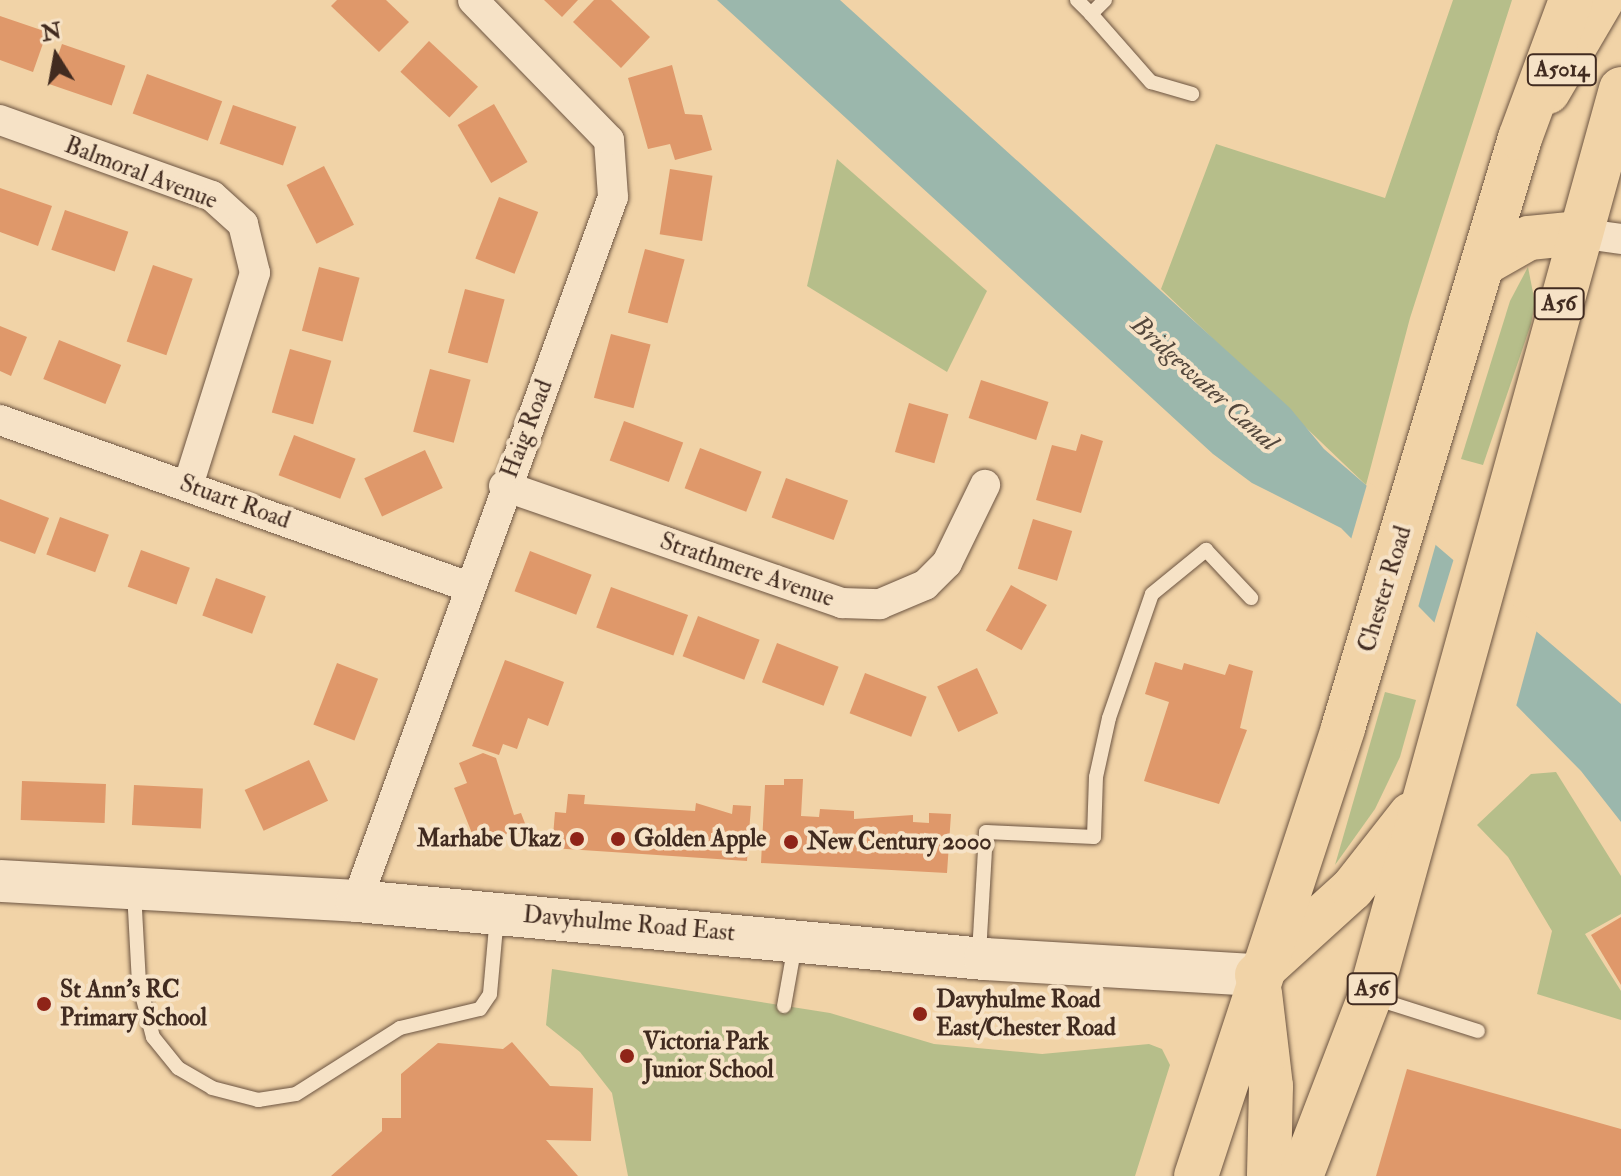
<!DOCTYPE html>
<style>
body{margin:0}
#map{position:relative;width:1621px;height:1176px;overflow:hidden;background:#f1d3a7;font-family:"IM FELL Double Pica",serif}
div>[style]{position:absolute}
.green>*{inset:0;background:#b6be8a}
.water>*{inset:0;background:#9bb7ac}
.pier>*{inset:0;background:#f1d3a7}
.building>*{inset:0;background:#df986a;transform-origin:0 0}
.roads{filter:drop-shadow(0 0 2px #6d5542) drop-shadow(0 0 2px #6d5542)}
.lane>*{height:14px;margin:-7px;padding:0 7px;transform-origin:7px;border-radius:7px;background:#f6e2c6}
.street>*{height:30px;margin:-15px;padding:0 15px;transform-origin:15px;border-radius:15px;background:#f6e2c6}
.secondary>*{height:42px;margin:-21px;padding:0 21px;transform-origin:21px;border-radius:21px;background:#f6e2c6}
.primary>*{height:44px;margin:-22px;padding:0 22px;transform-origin:22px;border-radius:22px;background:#f1d3a7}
.highway>*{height:44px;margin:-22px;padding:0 22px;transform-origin:22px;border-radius:22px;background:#f1d3a7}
.dots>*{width:22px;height:22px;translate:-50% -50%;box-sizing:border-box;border:4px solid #f6e2c6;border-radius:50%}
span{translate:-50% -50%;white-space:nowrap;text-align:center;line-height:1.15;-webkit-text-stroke:8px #f6e2c6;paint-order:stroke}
.shield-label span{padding:2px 6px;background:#f6e2c6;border:2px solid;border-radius:6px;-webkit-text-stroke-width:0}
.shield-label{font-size:22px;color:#412b20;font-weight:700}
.street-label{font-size:24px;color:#412b20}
.poi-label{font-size:24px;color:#412b20;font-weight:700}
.right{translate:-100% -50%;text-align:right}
.left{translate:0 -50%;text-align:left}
.water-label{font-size:26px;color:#53473c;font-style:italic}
.north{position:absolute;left:16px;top:16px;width:80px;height:80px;-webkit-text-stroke:6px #f6e2c6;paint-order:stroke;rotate:349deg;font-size:22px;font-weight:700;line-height:32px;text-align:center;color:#412b20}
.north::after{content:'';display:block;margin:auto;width:28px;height:36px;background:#412b20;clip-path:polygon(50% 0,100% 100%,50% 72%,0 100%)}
</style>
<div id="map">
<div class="green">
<div style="clip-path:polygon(1453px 0,1512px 0,1410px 318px,1366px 485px,1161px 289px,1216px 144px,1385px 198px)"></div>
<div style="clip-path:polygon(837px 159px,987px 291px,947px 372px,807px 286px)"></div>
<div style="clip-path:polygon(1528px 267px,1535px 303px,1531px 324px,1483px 465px,1461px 459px,1510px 301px)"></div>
<div style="clip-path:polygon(1385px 692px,1416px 700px,1400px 757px,1375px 809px,1335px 865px)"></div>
<div style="clip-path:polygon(1556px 772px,1621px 876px,1621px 914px,1585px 934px,1621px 991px,1621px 1020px,1537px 994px,1552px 931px,1508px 857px,1477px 825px,1531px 774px)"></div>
<div style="clip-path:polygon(552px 969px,830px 1013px,934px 1044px,1042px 1054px,1149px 1044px,1162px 1049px,1170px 1065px,1135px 1176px,628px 1176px,612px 1093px,580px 1052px,546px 1025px)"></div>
</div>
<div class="water">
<div style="clip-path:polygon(717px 0,840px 0,1290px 408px,1324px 449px,1621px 704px,1621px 822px,1581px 771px,1341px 528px,1252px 483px,1213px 454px)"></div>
</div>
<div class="pier">
<div style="clip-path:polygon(1368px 481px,1437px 540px,1417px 611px,1350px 543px)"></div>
<div style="clip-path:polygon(1455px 555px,1538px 626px,1515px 710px,1433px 627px)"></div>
</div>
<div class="building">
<div style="clip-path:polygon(337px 0,386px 0,409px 22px,379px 52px,331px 6px)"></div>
<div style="clip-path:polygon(544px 0,578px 0,562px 17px)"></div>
<div style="clip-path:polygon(594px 0,611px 0,650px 37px,621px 68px,573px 22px)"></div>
<div style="clip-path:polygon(0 16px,47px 32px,33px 72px,0 60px)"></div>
<div style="left:429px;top:41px;width:67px;height:42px;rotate:43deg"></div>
<div style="left:62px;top:44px;width:67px;height:42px;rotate:19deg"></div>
<div style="clip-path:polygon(672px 65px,685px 114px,702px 115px,712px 150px,675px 160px,670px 144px,648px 149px,628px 78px)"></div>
<div style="left:147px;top:74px;width:80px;height:42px;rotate:20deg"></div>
<div style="left:494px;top:104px;width:67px;height:42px;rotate:60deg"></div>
<div style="left:233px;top:105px;width:67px;height:41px;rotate:19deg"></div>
<div style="left:324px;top:166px;width:66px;height:42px;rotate:63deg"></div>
<div style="left:670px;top:169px;width:43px;height:66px;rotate:9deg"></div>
<div style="clip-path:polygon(0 188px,52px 206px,38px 246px,0 232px)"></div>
<div style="left:499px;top:197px;width:42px;height:66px;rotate:21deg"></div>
<div style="left:65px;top:210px;width:67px;height:42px;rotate:19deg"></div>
<div style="left:645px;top:249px;width:41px;height:66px;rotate:15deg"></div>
<div style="left:153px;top:265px;width:42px;height:81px;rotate:19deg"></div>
<div style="left:319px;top:267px;width:42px;height:66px;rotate:15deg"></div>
<div style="left:465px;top:289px;width:41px;height:66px;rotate:15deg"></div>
<div style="clip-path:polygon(0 326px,27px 337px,11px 376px,0 371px)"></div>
<div style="left:611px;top:334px;width:41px;height:66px;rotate:15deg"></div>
<div style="left:59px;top:340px;width:67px;height:42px;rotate:22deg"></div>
<div style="left:290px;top:349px;width:43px;height:66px;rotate:16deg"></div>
<div style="left:430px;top:369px;width:42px;height:65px;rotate:15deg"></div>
<div style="left:981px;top:380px;width:71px;height:40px;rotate:18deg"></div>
<div style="left:909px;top:403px;width:41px;height:51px;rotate:16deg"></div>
<div style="left:624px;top:421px;width:63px;height:42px;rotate:20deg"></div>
<div style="clip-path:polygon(1081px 434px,1103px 441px,1081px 513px,1036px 500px,1052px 445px,1076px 451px)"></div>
<div style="left:294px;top:435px;width:66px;height:43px;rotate:21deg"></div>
<div style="left:700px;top:448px;width:66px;height:43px;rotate:21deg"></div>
<div style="left:425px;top:450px;width:42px;height:67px;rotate:65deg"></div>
<div style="left:786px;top:478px;width:66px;height:42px;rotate:20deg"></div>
<div style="clip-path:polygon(0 499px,49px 518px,35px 554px,0 541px)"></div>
<div style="left:60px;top:517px;width:52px;height:40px;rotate:20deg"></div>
<div style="left:1033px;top:519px;width:41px;height:52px;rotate:17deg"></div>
<div style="left:141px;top:550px;width:52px;height:39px;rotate:20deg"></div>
<div style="left:530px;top:551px;width:66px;height:43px;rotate:21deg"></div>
<div style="left:216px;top:578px;width:53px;height:40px;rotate:20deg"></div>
<div style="left:1011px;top:585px;width:41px;height:52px;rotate:29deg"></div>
<div style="left:611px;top:587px;width:82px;height:43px;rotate:20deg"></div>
<div style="left:698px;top:616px;width:66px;height:43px;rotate:21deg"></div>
<div style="left:777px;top:643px;width:66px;height:42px;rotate:21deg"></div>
<div style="clip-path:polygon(505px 660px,564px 682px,548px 726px,528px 718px,517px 749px,503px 744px,499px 755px,472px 746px)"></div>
<div style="clip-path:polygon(1155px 662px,1182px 670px,1184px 663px,1225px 675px,1229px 664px,1253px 671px,1240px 728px,1247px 730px,1219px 804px,1144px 781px,1169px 702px,1145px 694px)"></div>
<div style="left:337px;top:663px;width:44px;height:66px;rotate:21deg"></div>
<div style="left:977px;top:668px;width:50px;height:44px;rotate:65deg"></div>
<div style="left:865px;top:673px;width:66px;height:43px;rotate:21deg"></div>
<div style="clip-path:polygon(483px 753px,496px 758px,514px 815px,521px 813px,526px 826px,477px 846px,454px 788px,467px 783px,459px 763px)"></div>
<div style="left:309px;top:760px;width:45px;height:71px;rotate:65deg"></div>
<div style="clip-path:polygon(784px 779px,803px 779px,801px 816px,819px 817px,820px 809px,854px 811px,854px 819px,913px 815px,913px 822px,929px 823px,929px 813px,951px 814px,947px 873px,761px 863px,765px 785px,784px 785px)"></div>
<div style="left:22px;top:781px;width:84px;height:39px;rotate:2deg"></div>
<div style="left:134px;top:785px;width:69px;height:40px;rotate:3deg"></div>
<div style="clip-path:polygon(568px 794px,585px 795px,584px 804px,695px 811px,696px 803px,732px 814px,733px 805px,751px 806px,747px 861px,552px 848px,555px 812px,566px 813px)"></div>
<div style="clip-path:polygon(1621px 917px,1621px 985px,1591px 935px)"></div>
<div style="clip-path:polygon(512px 1042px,550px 1086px,593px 1088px,591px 1141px,546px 1140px,578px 1176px,331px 1176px,382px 1131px,382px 1118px,401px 1118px,401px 1074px,438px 1043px,503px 1049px)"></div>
<div style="clip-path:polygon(1407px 1069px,1621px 1129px,1621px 1176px,1376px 1176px)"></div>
</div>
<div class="roads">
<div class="lane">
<div style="left:1077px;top:0;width:20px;rotate:45deg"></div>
<div style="left:1105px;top:0;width:20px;rotate:135deg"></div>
<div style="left:1091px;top:14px;width:91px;rotate:48.6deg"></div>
<div style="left:1151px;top:82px;width:43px;rotate:16.3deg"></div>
<div style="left:134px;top:891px;width:92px;rotate:86.9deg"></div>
<div style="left:139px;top:983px;width:56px;rotate:75.5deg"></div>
<div style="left:153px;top:1037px;width:40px;rotate:51deg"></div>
<div style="left:178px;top:1068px;width:39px;rotate:30deg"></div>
<div style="left:212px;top:1088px;width:48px;rotate:14.6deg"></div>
<div style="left:258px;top:1100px;width:38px;rotate:-9deg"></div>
<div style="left:296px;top:1094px;width:123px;rotate:-32.4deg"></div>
<div style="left:400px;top:1028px;width:82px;rotate:-13.4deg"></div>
<div style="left:480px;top:1009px;width:18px;rotate:-56deg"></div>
<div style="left:490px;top:994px;width:78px;rotate:-84.9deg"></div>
<div style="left:979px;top:954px;width:122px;rotate:-86.7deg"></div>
<div style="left:986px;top:832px;width:108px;rotate:2.7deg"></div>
<div style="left:1094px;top:837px;width:60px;rotate:-88.1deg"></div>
<div style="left:1096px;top:777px;width:60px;rotate:-77.6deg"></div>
<div style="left:1109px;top:718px;width:131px;rotate:-70.9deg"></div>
<div style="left:1152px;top:594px;width:70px;rotate:-39.2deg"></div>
<div style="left:1206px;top:550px;width:66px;rotate:46.8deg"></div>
<div style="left:1374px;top:998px;width:109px;rotate:17.6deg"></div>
<div style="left:784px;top:1006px;width:62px;rotate:-79.8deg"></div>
</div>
<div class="street">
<div style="left:0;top:120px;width:225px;rotate:19.7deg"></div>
<div style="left:212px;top:196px;width:42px;rotate:42.1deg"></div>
<div style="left:243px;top:224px;width:50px;rotate:76.2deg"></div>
<div style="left:255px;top:273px;width:222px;rotate:107.5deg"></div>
<div style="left:1578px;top:233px;width:43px;rotate:7.9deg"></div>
<div style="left:0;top:420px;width:497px;rotate:19.6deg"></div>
<div style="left:504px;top:486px;width:358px;rotate:19.1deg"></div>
<div style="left:842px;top:603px;width:38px;rotate:2deg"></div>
<div style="left:880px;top:604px;width:49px;rotate:-22.9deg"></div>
<div style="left:925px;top:585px;width:31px;rotate:-45deg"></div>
<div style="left:947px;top:563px;width:87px;rotate:-64deg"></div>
<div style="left:357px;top:901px;width:749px;rotate:-70.02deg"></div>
<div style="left:613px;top:197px;width:57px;rotate:-94deg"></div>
<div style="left:609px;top:140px;width:195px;rotate:-134.2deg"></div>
</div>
<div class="secondary">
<div style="left:0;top:881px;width:358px;rotate:3.2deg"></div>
<div style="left:357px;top:901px;width:631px;rotate:5.28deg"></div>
<div style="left:985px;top:959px;width:272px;rotate:3.4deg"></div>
</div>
<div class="primary">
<div style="left:1548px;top:92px;width:107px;rotate:-59.6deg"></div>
</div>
<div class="highway">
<div style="left:1483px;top:264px;width:53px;rotate:-29.5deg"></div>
<div style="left:1529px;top:238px;width:49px;rotate:-5.8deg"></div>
<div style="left:1257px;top:975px;width:128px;rotate:-42.2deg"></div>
<div style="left:1352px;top:889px;width:95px;rotate:-51.8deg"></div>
<div style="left:1260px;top:993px;width:94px;rotate:83.3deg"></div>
<div style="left:1271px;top:1086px;width:90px;rotate:91.3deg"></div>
<div style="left:1196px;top:1176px;width:472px;rotate:-71.8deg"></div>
<div style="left:1343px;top:728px;width:616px;rotate:-73.3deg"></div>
<div style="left:1520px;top:138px;width:147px;rotate:-69.7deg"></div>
<div style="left:1301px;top:1176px;width:193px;rotate:-69deg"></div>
<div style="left:1370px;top:996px;width:941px;rotate:-74.53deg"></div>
</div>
</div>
<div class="dots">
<div style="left:577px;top:839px;background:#8f2418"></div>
<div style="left:618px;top:839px;background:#8f2418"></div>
<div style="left:791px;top:842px;background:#8f2418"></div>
<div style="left:44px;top:1004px;background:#8f2418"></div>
<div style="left:920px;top:1014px;background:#8f2418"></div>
<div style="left:627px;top:1056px;background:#8f2418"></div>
</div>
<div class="shield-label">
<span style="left:1562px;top:70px">A5014</span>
<span style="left:1559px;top:304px">A56</span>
<span style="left:1372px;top:989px">A56</span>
</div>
<div class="street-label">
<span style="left:141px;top:173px;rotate:21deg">Balmoral Avenue</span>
<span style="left:527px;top:429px;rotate:-69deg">Haig Road</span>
<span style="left:235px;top:502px;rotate:20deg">Stuart Road</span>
<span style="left:747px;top:570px;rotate:19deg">Strathmere Avenue</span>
<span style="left:1385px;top:589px;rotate:-73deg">Chester Road</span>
<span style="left:629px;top:924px;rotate:5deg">Davyhulme Road East</span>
</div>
<div class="poi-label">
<span class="right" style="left:561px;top:839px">Marhabe Ukaz</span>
<span class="left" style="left:634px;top:839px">Golden Apple</span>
<span class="left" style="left:807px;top:842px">New Century 2000</span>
<span class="left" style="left:60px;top:1004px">St Ann's RC<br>Primary School</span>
<span class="left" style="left:936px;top:1014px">Davyhulme Road<br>East/Chester Road</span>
<span class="left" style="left:643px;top:1056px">Victoria Park<br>Junior School</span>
</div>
<div class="water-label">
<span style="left:1204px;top:384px;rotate:42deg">Bridgewater Canal</span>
</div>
<div class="north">N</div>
</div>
